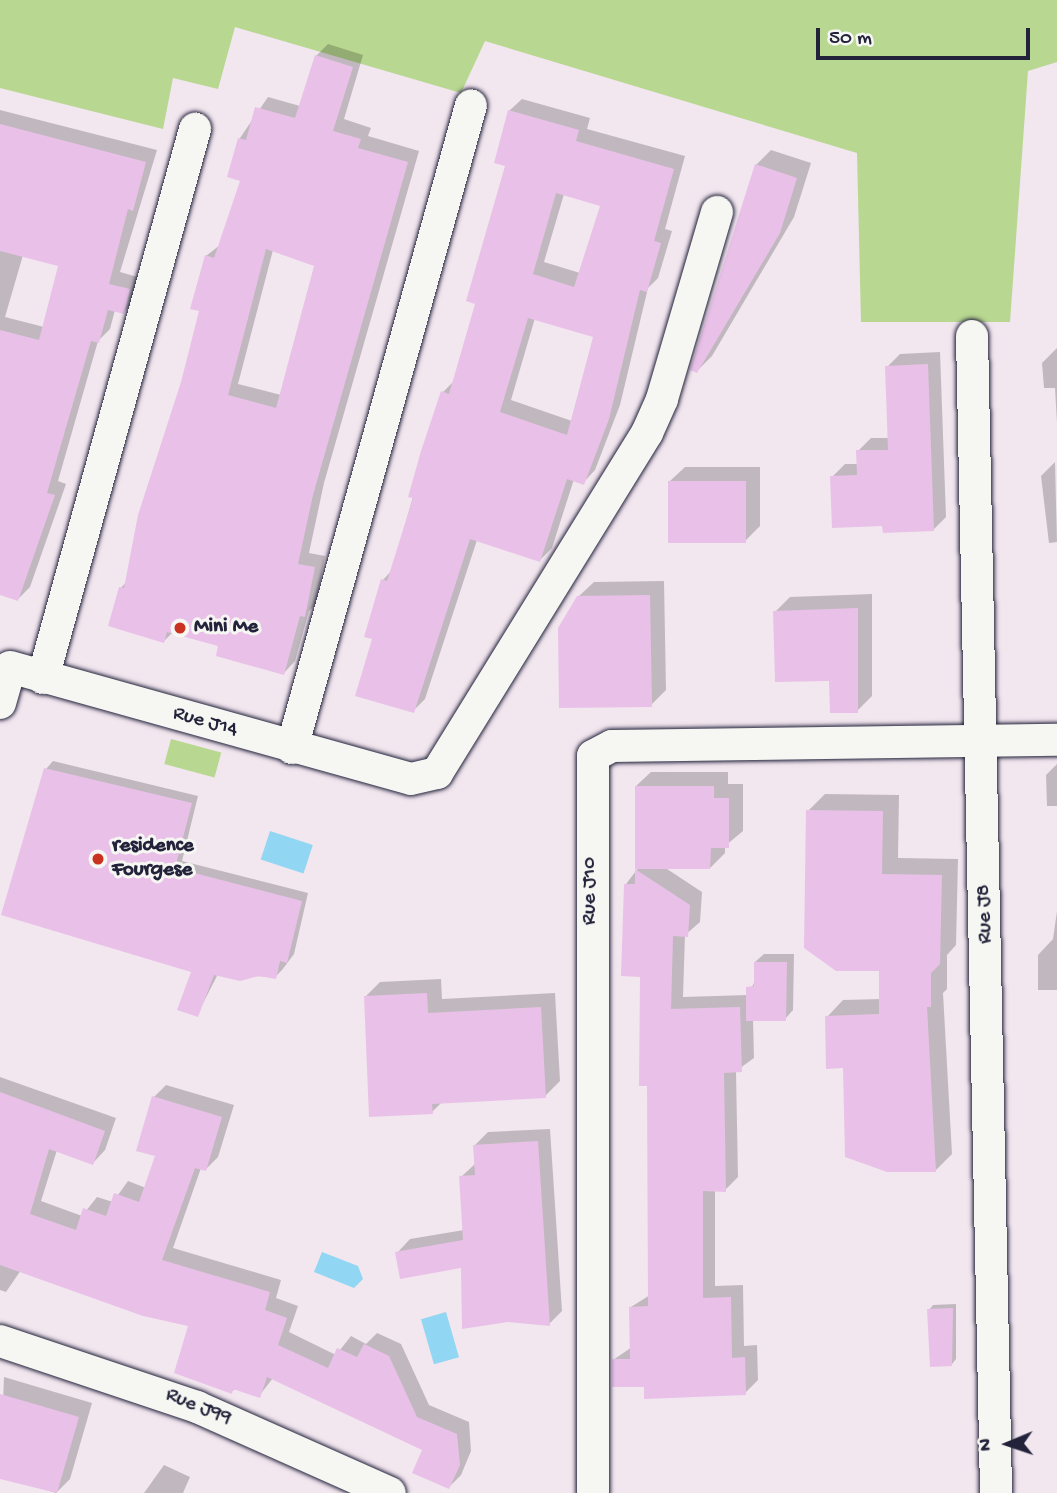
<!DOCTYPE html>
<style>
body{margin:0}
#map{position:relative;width:1057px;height:1493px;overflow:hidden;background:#f2e6ef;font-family:"Gochi Hand",sans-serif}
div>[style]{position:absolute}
.green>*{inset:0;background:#b8d790;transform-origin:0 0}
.water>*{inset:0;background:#91d7f3;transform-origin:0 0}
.shadow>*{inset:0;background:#0003}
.building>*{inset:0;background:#e9c1e8;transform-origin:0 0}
.roads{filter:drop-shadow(0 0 2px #22223b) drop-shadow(0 0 2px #22223b)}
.minor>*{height:32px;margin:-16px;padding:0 16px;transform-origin:16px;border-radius:16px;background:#f6f6f2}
.dots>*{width:19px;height:19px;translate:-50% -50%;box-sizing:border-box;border:4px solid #f6f6f2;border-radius:50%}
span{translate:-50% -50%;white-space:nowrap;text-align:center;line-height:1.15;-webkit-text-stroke:6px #f6f6f2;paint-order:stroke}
.poi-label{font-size:21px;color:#22223b;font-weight:700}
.left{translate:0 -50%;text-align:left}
.street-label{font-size:21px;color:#22223b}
.north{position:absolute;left:973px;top:1409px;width:70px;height:70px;-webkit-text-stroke:5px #f6f6f2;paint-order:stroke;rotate:268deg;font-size:19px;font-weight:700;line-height:28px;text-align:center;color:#22223b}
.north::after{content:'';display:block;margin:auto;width:24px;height:32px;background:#22223b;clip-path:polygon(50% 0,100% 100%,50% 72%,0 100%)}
.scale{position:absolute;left:816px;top:28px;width:214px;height:32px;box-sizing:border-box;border:4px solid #22223b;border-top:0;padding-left:9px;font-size:21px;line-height:24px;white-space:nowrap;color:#22223b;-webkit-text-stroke:5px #f6f6f2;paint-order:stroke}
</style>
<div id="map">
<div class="green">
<div style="clip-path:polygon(0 0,1057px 0,1057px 62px,1028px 71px,1010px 322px,861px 322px,857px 153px,485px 41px,461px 93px,235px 27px,218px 89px,173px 78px,163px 129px,0 88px)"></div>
<div style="left:171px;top:739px;width:52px;height:26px;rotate:15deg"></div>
</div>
<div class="water">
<div style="left:270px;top:831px;width:45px;height:30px;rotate:18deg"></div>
<div style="clip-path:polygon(322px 1252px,358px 1266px,363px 1279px,354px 1288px,314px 1272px)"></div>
<div style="left:446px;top:1312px;width:47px;height:26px;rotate:74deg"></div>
</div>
<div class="shadow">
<div style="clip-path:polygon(evenodd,328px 44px,363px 55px,344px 119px,371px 128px,368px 136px,419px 151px,324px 483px,309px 553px,325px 556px,316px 604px,309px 611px,295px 661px,284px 673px,221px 645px,173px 632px,164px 641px,121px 588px,127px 581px,183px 382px,201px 310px,206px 256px,220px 245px,243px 180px,240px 138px,268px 97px,300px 106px,316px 56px,328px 44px,273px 250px,316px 265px,281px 395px,238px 384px,273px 250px)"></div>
<div style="clip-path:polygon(evenodd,522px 99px,590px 118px,587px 129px,685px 156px,665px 229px,672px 231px,658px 278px,648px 288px,620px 405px,595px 470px,583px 483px,574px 479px,552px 548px,540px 560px,477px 540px,425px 699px,413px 711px,374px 638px,383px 580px,392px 570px,443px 392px,455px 380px,477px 303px,507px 164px,509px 111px,522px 99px,564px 194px,602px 205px,580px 273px,544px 262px,564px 194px,522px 99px,535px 318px,595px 335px,572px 421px,511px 400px,535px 318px)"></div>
<div style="clip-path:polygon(evenodd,0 110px,157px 150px,120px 272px,141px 278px,136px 300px,124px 312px,115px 310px,110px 329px,98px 341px,58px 481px,66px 484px,30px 587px,18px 599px,0 593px,0 110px,23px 255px,60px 265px,44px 327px,5px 317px,23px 255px)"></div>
<div style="clip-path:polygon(771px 150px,811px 163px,794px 217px,712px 356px,697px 371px,756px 165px)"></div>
<div style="clip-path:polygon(1056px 349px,1057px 348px,1057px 423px,1055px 388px,1044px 388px,1042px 363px)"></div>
<div style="clip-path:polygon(940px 352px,946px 517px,933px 530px,884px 524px,832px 477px,845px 464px,858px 464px,858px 451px,871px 438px,890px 438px,887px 367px,900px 354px)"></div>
<div style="clip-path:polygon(1055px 462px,1057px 542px,1049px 543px,1041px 476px)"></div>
<div style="clip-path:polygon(685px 467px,760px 467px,760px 526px,745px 541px,670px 481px)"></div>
<div style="clip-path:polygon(664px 581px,666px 690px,651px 705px,578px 597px,594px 582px)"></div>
<div style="clip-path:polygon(872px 594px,872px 696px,857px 711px,775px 612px,790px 597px)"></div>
<div style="clip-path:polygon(53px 761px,198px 796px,182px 861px,308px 893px,294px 954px,282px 970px,275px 977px,218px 974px,197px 1015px,194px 971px,46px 769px)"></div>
<div style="clip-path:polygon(1057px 764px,1057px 811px,1057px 806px,1047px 806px,1046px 775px)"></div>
<div style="clip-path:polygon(651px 772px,728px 772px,728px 784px,743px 784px,743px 831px,725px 846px,725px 853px,710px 868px,664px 867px,702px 892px,700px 922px,685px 935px,683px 997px,748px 995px,756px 979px,755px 962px,764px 954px,794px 954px,793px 1010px,785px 1019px,753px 1019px,754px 1058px,736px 1071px,738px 1177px,725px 1190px,715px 1190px,715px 1286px,743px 1285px,744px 1346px,757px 1345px,758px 1380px,745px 1393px,645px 1385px,613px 1360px,632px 1347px,631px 1307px,650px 1295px,649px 1084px,642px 975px,626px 884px,639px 867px,636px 786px)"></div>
<div style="clip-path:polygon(825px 794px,899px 795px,898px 858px,958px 859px,956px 945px,947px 955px,947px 989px,943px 993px,952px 1154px,935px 1171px,845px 1067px,827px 1017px,843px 1000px,881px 999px,881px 970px,808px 811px)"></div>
<div style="clip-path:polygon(1057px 911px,1057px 990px,1038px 990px,1038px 955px,1053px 939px)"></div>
<div style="clip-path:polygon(441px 979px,442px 999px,555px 993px,560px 1081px,545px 1096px,442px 1102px,432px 1112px,365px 997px,380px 982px)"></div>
<div style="clip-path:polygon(0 1077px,116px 1118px,105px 1150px,93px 1163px,57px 1150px,41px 1201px,82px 1216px,97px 1197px,113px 1202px,128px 1181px,146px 1188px,157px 1155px,154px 1097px,166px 1085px,234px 1105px,218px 1157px,206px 1169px,201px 1168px,173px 1248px,281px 1280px,276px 1298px,298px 1306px,289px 1332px,336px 1355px,351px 1336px,366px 1344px,377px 1333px,401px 1344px,429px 1405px,469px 1422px,471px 1451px,461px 1475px,449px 1487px,424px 1449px,273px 1378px,259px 1396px,236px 1388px,231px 1392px,190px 1324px,21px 1270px,6px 1292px,0 1290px)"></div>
<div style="clip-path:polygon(550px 1129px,562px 1311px,549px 1324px,463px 1266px,397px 1253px,410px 1239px,464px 1230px,461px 1177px,476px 1163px,475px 1145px,488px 1132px)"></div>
<div style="clip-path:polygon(956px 1304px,956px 1359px,952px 1364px,929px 1310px,933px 1305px)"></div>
<div style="clip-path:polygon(4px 1377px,92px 1403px,70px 1479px,56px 1493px,0 1476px)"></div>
<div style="clip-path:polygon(164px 1465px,190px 1477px,183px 1493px,144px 1493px)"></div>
</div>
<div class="building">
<div style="clip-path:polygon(evenodd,315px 55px,353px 67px,333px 131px,361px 139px,358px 148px,408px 162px,313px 495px,298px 564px,315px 567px,305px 617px,300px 616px,284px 675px,216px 656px,218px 646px,167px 632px,164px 643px,108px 626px,119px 587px,124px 588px,138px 515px,181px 382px,199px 311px,190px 309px,205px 255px,214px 258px,240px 181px,227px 177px,238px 138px,246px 140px,255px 107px,295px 118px,315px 55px,266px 249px,314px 266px,276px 408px,228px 395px,266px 249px)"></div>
<div style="clip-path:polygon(evenodd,508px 110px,579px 130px,576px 141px,674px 169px,654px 241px,661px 243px,647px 292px,640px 290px,609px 419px,584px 485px,567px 479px,540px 562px,470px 539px,414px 713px,355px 696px,372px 639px,364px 637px,381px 579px,387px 581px,413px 498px,408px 497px,421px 451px,441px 391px,449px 394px,475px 304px,466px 301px,505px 166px,494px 163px,508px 110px,556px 193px,600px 206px,574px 287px,533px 274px,556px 193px,508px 110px,528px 318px,593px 337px,567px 435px,500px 412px,528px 318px)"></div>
<div style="clip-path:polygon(0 124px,146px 162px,133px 211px,128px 209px,109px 284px,130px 289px,124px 314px,108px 310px,99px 343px,91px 341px,47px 493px,55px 495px,18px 601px,0 595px,0 330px,39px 340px,58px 266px,0 251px)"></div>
<div style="clip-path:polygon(755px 164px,797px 178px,780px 233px,697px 373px,690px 370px)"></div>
<div style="clip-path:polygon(928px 364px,934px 531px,883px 533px,882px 526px,832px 528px,830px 476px,857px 475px,856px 450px,888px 450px,885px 366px)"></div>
<div style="left:668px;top:481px;width:78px;height:62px"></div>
<div style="clip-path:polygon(650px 595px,652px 707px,559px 708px,558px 628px,577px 596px)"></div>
<div style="clip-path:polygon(858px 608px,858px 713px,830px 713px,829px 681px,775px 682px,773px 611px)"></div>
<div style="clip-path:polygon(44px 768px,192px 803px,175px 868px,302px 901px,287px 963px,280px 961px,276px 979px,259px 976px,240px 981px,214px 975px,198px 1017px,177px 1010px,191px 972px,1px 915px)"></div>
<div style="clip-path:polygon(635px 786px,714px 786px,714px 798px,729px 798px,729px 848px,711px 848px,710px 869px,635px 869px)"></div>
<div style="clip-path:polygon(806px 810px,883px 811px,882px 874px,942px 875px,940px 964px,931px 973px,931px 1007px,927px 1007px,936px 1172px,887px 1172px,845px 1157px,843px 1068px,826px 1069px,825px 1016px,879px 1014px,879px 971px,836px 971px,804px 948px)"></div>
<div style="clip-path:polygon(635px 869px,690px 905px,688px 937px,673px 936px,671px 1009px,740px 1007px,742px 1072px,724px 1073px,726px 1192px,703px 1191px,703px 1298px,731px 1297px,732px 1358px,745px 1357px,746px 1395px,644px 1399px,644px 1387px,612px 1387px,612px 1359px,630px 1359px,629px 1307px,648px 1306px,647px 1086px,639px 1086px,640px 977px,621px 976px,624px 884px,635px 884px)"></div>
<div style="clip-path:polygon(754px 962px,787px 962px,786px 1021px,746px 1021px,746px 987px,754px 986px)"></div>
<div style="clip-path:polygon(427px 993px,428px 1013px,541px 1007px,546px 1098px,432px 1104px,433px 1114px,369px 1117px,364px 996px)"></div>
<div style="clip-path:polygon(0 1092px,105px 1131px,93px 1165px,49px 1149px,30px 1214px,76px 1230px,83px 1208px,106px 1216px,114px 1193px,139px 1202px,155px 1156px,136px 1151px,152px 1096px,222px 1117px,206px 1171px,195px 1168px,162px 1260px,270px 1292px,265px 1310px,287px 1318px,278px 1345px,328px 1368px,337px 1348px,357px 1357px,364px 1344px,389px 1356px,417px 1417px,457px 1434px,460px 1465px,449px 1489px,412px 1473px,422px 1450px,267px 1377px,260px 1398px,233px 1389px,232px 1394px,174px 1373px,188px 1326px,143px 1316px,0 1265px)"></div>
<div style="clip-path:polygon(538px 1141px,550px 1326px,508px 1322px,462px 1329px,461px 1268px,400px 1279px,395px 1252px,463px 1240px,459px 1176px,475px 1175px,473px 1145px)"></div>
<div style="clip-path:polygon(953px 1308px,952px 1366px,930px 1367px,927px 1309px)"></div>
<div style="clip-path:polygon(0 1394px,79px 1417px,57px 1493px,0 1479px)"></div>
</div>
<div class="roads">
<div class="minor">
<div style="left:972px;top:336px;width:1157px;rotate:88.81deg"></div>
<div style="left:43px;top:678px;width:570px;rotate:-74.52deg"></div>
<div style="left:0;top:703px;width:37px;rotate:-74deg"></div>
<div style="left:10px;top:667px;width:416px;rotate:15.6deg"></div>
<div style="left:411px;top:779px;width:27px;rotate:-13deg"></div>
<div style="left:437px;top:773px;width:400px;rotate:-58.3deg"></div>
<div style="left:647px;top:433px;width:37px;rotate:-66deg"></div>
<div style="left:662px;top:399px;width:195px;rotate:-73.6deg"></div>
<div style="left:292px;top:748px;width:667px;rotate:-74.44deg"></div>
<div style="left:0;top:1341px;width:208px;rotate:18.5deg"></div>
<div style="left:197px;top:1407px;width:211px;rotate:24deg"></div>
<div style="left:593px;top:1493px;width:737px;rotate:-90deg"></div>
<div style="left:593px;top:756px;width:21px;rotate:-28deg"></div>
<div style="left:612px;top:746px;width:445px;rotate:-0.8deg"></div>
</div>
</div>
<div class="dots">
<div style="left:180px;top:628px;background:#c8321e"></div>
<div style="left:98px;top:859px;background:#c8321e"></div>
</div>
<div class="poi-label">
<span class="left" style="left:194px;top:628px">Mini Me</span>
<span class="left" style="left:112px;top:859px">residence<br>Fourgese</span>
</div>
<div class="street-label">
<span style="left:205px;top:723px;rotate:16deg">Rue J14</span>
<span style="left:591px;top:891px;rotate:-90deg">Rue J10</span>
<span style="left:986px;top:914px;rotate:-92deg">Rue J8</span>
<span style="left:198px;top:1408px;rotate:22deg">Rue J99</span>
</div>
<div class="north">N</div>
<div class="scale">50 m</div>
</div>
